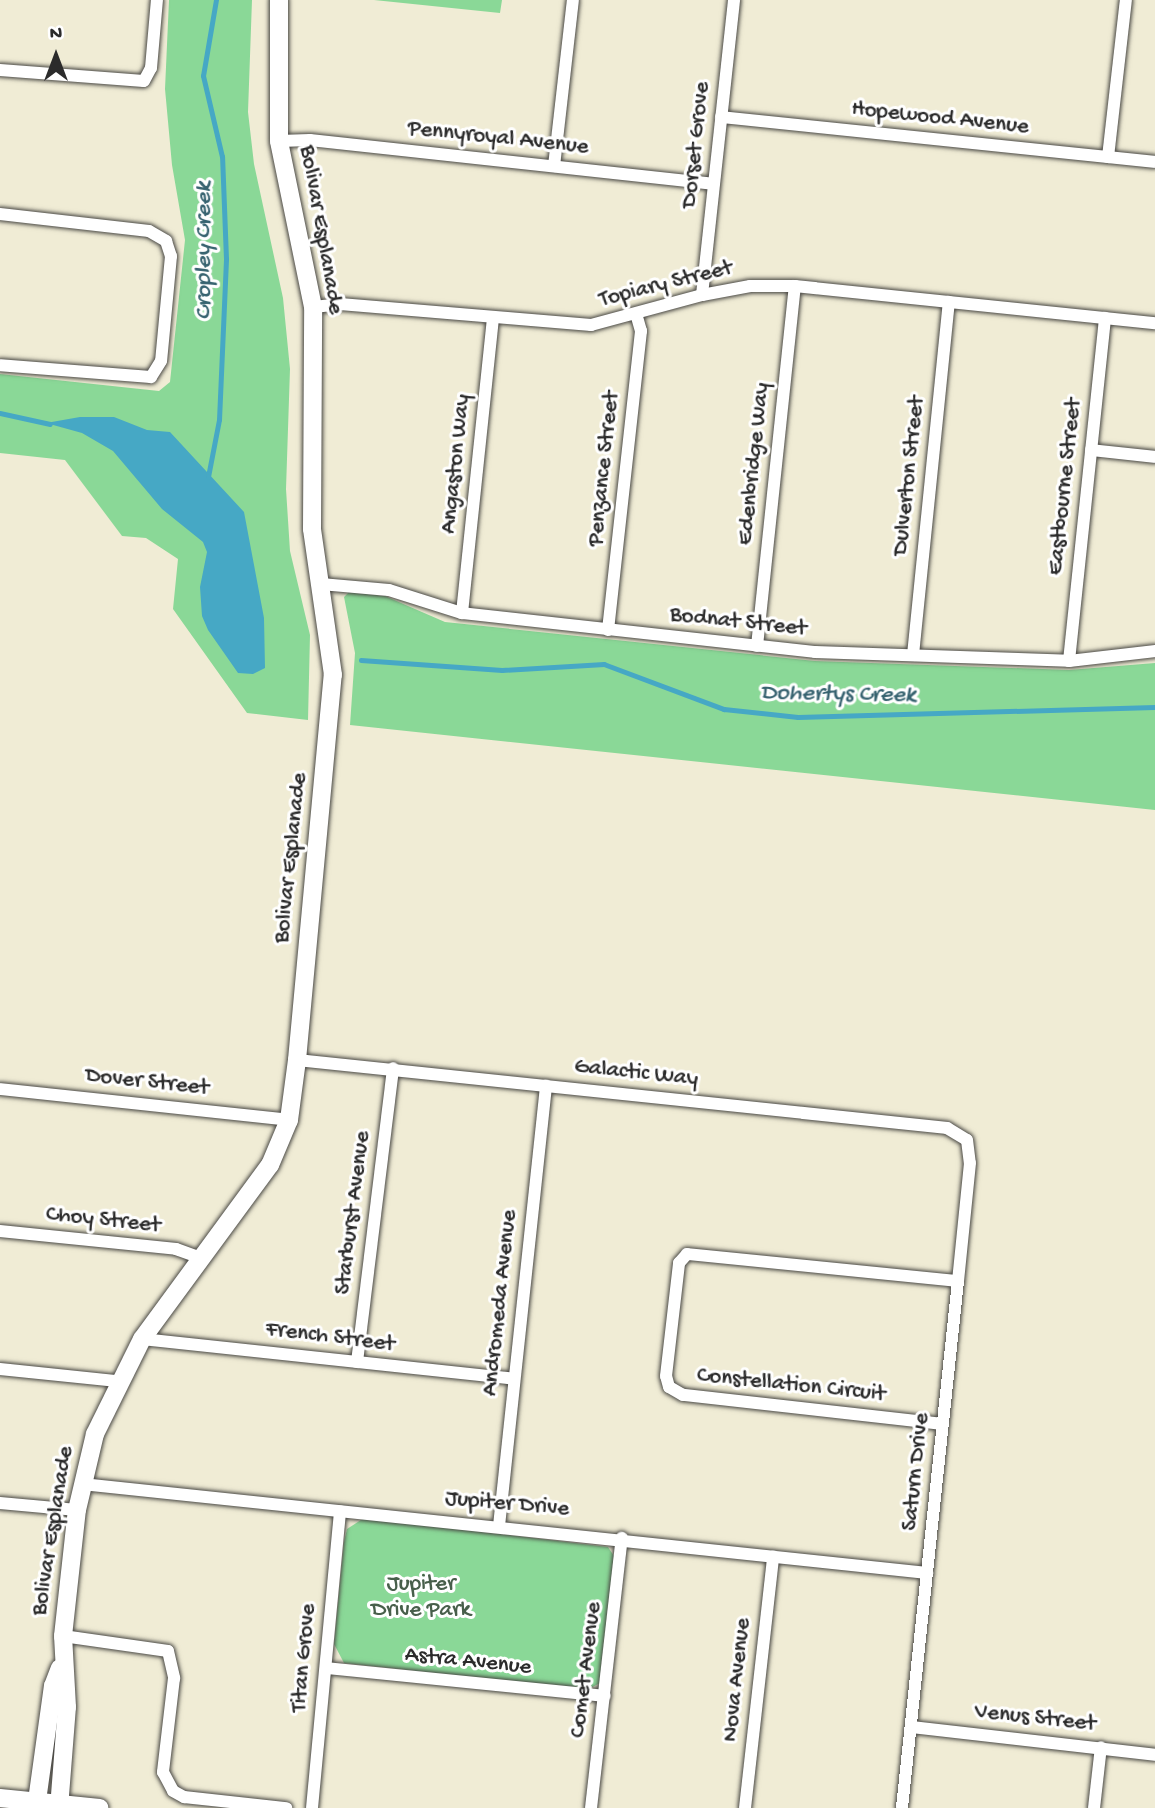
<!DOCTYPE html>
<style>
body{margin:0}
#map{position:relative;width:1155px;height:1808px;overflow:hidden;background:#f0ecd5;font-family:"Gochi Hand",sans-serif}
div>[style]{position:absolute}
.green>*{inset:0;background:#8ad897}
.water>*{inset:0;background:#46a8c5}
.stream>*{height:4.5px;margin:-2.25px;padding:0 2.25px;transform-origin:2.25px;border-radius:2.25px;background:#46a8c5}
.roads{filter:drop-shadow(0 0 2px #494844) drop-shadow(0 0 2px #494844)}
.street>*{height:12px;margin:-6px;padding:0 6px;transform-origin:6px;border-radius:6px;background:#fff}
.secondary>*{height:18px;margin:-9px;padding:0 9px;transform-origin:9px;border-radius:9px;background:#fff}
span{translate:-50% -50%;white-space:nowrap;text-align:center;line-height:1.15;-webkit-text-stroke:6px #fff;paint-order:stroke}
.street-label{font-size:23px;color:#2b2b2b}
.park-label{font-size:23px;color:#485f4b}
.water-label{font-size:24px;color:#376370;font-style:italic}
.north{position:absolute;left:21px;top:21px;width:70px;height:70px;-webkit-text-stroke:5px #fff;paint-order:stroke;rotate:0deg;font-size:19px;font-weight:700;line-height:28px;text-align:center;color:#2b2b2b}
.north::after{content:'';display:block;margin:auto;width:24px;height:32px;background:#2b2b2b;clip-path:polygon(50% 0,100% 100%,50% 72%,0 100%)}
</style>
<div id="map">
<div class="green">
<div style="clip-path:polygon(169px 0,252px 0,248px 112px,254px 164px,283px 298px,290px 369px,286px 489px,290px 551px,310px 635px,308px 720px,247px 713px,173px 609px,178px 559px,146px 538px,122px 536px,65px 460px,0 453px,0 374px,159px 391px,170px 382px,185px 240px,172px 165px,165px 89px)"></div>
<div style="clip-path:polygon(374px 0,502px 0,500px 13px)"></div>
<div style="clip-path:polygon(349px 592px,385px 596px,445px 622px,815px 661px,1069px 670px,1155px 663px,1155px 810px,350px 725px,355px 653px,344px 597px)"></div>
<div style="clip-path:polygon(364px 1518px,608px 1547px,614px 1556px,600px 1683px,587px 1690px,344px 1663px,334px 1644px,344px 1542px,347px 1529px)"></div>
</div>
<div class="water">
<div style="clip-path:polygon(80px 417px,114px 417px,147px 430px,170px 432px,244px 512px,264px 618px,265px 668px,253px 674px,238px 673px,208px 630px,202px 616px,200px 587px,207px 552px,203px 542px,162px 509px,113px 451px,82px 433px,46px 423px)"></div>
</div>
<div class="stream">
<div style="left:0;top:413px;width:51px;rotate:12.4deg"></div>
<div style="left:208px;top:477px;width:58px;rotate:-79.1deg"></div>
<div style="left:219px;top:420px;width:161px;rotate:-87.5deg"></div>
<div style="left:226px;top:259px;width:102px;rotate:-92.2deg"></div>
<div style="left:222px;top:157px;width:83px;rotate:-103.2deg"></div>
<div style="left:203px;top:76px;width:77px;rotate:-80.3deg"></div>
<div style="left:361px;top:660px;width:141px;rotate:4.1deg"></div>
<div style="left:502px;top:670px;width:102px;rotate:-3.4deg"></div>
<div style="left:604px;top:664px;width:128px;rotate:20.6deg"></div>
<div style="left:724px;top:709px;width:74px;rotate:6.2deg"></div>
<div style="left:798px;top:717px;width:357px;rotate:-1.6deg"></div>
</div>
<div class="roads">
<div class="street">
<div style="left:0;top:70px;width:144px;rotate:4.4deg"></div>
<div style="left:144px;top:81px;width:15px;rotate:-62deg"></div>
<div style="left:151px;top:68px;width:68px;rotate:-85deg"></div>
<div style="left:721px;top:117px;width:436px;rotate:5.9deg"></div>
<div style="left:279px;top:141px;width:31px;rotate:-2deg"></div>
<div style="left:310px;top:140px;width:405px;rotate:6.2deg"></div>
<div style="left:1108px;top:157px;width:158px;rotate:-83.5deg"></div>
<div style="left:554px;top:166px;width:167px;rotate:-83.5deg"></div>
<div style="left:0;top:214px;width:150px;rotate:6.5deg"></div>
<div style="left:149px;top:231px;width:20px;rotate:30deg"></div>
<div style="left:166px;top:241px;width:16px;rotate:72deg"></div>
<div style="left:171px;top:256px;width:105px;rotate:95.4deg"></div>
<div style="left:161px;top:361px;width:19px;rotate:122deg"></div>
<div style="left:151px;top:377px;width:151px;rotate:-175.5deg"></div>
<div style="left:702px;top:295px;width:297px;rotate:-83.8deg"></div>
<div style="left:313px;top:307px;width:27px;rotate:-6deg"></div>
<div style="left:340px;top:304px;width:252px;rotate:4.8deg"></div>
<div style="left:591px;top:325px;width:115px;rotate:-15.1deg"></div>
<div style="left:702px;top:295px;width:49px;rotate:-10.6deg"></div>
<div style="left:750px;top:286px;width:45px"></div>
<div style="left:795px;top:286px;width:362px;rotate:5.9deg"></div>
<div style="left:1091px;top:450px;width:64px;rotate:6.2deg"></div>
<div style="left:321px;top:584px;width:68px;rotate:5deg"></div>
<div style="left:389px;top:590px;width:77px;rotate:17.5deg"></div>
<div style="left:462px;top:613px;width:355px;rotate:6.3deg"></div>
<div style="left:815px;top:652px;width:254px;rotate:2deg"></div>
<div style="left:1069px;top:661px;width:87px;rotate:-6.6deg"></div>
<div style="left:462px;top:613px;width:295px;rotate:-84deg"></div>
<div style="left:608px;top:630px;width:301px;rotate:-83.7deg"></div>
<div style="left:641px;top:331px;width:18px;rotate:-106deg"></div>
<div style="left:757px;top:646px;width:362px;rotate:-84deg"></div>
<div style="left:913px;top:655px;width:355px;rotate:-84.2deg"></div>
<div style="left:1069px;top:661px;width:345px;rotate:-84deg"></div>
<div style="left:297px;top:1060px;width:654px;rotate:5.97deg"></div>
<div style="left:947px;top:1128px;width:23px;rotate:31deg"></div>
<div style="left:967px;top:1140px;width:23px;rotate:83deg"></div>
<div style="left:970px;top:1163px;width:119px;rotate:95.8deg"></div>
<div style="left:958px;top:1281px;width:530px;rotate:96.07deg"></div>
<div style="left:0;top:1089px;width:291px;rotate:6.1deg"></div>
<div style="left:0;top:1231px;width:177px;rotate:5.8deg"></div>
<div style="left:176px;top:1249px;width:27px;rotate:20deg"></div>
<div style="left:142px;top:1339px;width:374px;rotate:6.1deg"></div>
<div style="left:357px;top:1362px;width:296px;rotate:-83deg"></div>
<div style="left:0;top:1369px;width:118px;rotate:5.9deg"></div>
<div style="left:943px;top:1424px;width:262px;rotate:-173.6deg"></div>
<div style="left:683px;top:1395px;width:16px;rotate:-150deg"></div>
<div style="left:669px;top:1387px;width:11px;rotate:-105deg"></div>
<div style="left:666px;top:1376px;width:114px;rotate:-83.4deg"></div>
<div style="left:679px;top:1263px;width:12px;rotate:-48deg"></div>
<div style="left:687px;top:1254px;width:272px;rotate:5.7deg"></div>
<div style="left:82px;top:1484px;width:850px;rotate:6.01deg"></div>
<div style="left:0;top:1503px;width:77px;rotate:5.2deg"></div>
<div style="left:499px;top:1526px;width:443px;rotate:-83.9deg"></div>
<div style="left:63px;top:1636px;width:106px;rotate:8.1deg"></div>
<div style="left:168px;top:1651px;width:28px;rotate:77deg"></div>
<div style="left:174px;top:1678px;width:95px;rotate:96.7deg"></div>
<div style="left:163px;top:1772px;width:21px;rotate:62deg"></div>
<div style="left:173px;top:1791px;width:13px;rotate:29deg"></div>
<div style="left:184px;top:1797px;width:103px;rotate:6.2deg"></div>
<div style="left:326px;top:1668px;width:280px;rotate:5.7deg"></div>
<div style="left:911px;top:1727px;width:246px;rotate:6.5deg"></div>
<div style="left:312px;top:1808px;width:298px;rotate:-84.6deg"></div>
<div style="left:591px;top:1808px;width:272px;rotate:-83.5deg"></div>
<div style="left:745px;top:1808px;width:253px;rotate:-83.6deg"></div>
<div style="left:1094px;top:1808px;width:61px;rotate:-83.5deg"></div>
</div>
<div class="secondary">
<div style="left:0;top:1798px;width:100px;rotate:5.7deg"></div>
<div style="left:36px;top:1808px;width:123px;rotate:-82.1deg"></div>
<div style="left:53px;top:1686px;width:19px;rotate:-69deg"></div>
<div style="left:59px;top:1808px;width:101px;rotate:-85.5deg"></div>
<div style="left:67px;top:1707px;width:71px;rotate:-93.2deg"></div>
<div style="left:63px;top:1636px;width:127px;rotate:-83.7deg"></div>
<div style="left:77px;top:1510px;width:78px;rotate:-76.7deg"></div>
<div style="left:95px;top:1434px;width:106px;rotate:-63.7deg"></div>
<div style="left:142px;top:1339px;width:216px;rotate:-53.7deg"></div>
<div style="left:270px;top:1165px;width:49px;rotate:-67.1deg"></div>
<div style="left:289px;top:1120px;width:61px;rotate:-82.4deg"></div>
<div style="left:297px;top:1060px;width:387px;rotate:-84.7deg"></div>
<div style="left:333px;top:675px;width:148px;rotate:-98.2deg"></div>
<div style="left:312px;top:529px;width:222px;rotate:-89.7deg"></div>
<div style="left:313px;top:307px;width:169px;rotate:-101.6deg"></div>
<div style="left:279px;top:141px;width:141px;rotate:-90deg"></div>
</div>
</div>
<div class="street-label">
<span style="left:940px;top:119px;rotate:6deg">Hopewood Avenue</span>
<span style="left:498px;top:139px;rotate:6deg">Pennyroyal Avenue</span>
<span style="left:697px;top:145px;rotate:-84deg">Dorset Grove</span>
<span style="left:320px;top:230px;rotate:80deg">Bolivar Esplanade</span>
<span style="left:666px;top:285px;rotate:-14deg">Topiary Street</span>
<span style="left:457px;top:464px;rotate:-84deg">Angaston Way</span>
<span style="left:755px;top:464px;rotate:-84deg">Edenbridge Way</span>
<span style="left:605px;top:469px;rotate:-84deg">Penzance Street</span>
<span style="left:910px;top:476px;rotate:-84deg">Dulverton Street</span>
<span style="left:1066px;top:487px;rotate:-84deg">Eastbourne Street</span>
<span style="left:738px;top:623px;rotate:6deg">Bodnat Street</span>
<span style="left:292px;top:858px;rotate:-84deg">Bolivar Esplanade</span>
<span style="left:636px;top:1074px;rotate:6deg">Galactic Way</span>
<span style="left:147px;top:1083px;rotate:6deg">Dover Street</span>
<span style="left:354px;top:1213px;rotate:-83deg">Starburst Avenue</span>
<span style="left:103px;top:1221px;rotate:6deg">Choy Street</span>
<span style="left:501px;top:1303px;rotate:-84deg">Andromeda Avenue</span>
<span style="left:330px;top:1338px;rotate:7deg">French Street</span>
<span style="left:791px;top:1386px;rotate:6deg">Constellation Circuit</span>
<span style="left:917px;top:1472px;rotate:-84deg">Saturn Drive</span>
<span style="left:507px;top:1505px;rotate:5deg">Jupiter Drive</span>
<span style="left:54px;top:1531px;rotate:-81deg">Bolivar Esplanade</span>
<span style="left:305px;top:1658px;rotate:-85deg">Titan Grove</span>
<span style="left:468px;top:1662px;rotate:6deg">Astra Avenue</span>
<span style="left:587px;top:1670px;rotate:-83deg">Comet Avenue</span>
<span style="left:738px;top:1680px;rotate:-84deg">Nova Avenue</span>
<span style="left:1035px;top:1719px;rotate:6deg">Venus Street</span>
</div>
<div class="park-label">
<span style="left:421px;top:1598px">Jupiter<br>Drive Park</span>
</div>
<div class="water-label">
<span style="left:205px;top:251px;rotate:-90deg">Cropley Creek</span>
<span style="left:838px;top:695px;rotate:1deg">Dohertys Creek</span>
</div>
<div class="north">N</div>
</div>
